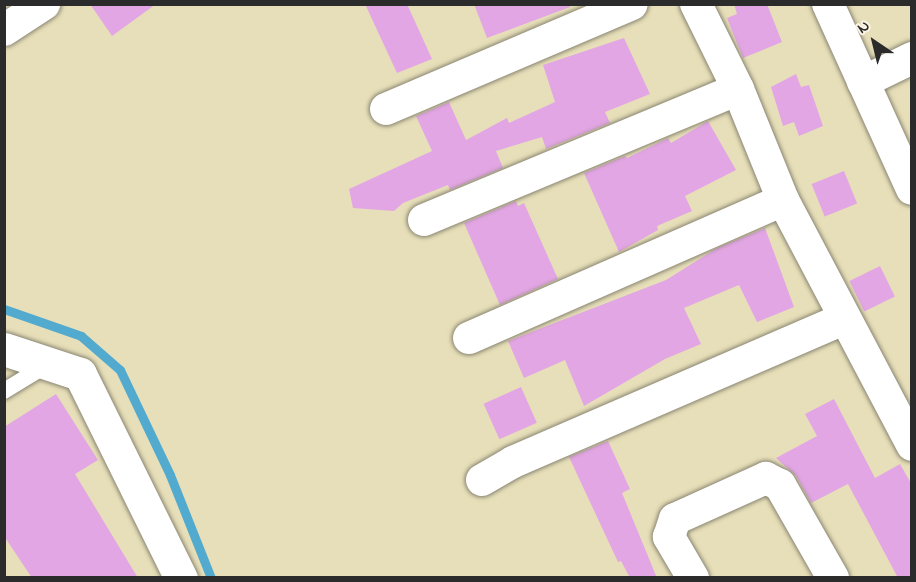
<!DOCTYPE html>
<style>
body{margin:0}
#map{position:relative;width:916px;height:582px;overflow:hidden;background:#e7dfb9;font-family:"Indie Flower",sans-serif}
div>[style]{position:absolute}
.stream>*{height:9px;margin:-4.5px;padding:0 4.5px;transform-origin:4.5px;border-radius:4.5px;background:#52aacf}
.building>*{inset:0;background:#e3a6e5;transform-origin:0 0}
.roads{filter:drop-shadow(0 0 2px #898572) drop-shadow(0 0 2px #898572)}
.service>*{height:16px;margin:-8px;padding:0 8px;transform-origin:8px;border-radius:8px;background:#fff}
.minor>*{height:32px;margin:-16px;padding:0 16px;transform-origin:16px;border-radius:16px;background:#fff}
.tertiary>*{height:33px;margin:-16.5px;padding:0 16.5px;transform-origin:16.5px;border-radius:16.5px;background:#fff}
span{translate:-50% -50%;white-space:nowrap;text-align:center;line-height:1.15;-webkit-text-stroke:4.5px #fcf5e5;paint-order:stroke}
.frame{position:absolute;inset:0;border:6px solid #2b2b2b;pointer-events:none}
.north{position:absolute;left:844px;top:12px;width:60px;height:60px;-webkit-text-stroke:4px #fcf5e5;paint-order:stroke;rotate:325deg;font-size:16px;font-weight:700;line-height:24px;text-align:center;color:#2b2b2b}
.north::after{content:'';display:block;margin:auto;width:21px;height:27px;background:#2b2b2b;clip-path:polygon(50% 0,100% 100%,50% 72%,0 100%)}
</style>
<div id="map">
<div class="stream">
<div style="left:4px;top:309px;width:82px;rotate:19.3deg"></div>
<div style="left:81px;top:336px;width:52px;rotate:41.1deg"></div>
<div style="left:120px;top:370px;width:116px;rotate:64.5deg"></div>
<div style="left:170px;top:475px;width:111px;rotate:68.3deg"></div>
</div>
<div class="building">
<div style="clip-path:polygon(90px 4px,156px 4px,112px 36px)"></div>
<div style="clip-path:polygon(365px 4px,407px 4px,432px 59px,397px 73px)"></div>
<div style="clip-path:polygon(474px 4px,570px 4px,570px 7px,487px 38px)"></div>
<div style="clip-path:polygon(734px 4px,767px 4px,782px 42px,743px 58px,727px 18px,737px 14px)"></div>
<div style="clip-path:polygon(624px 38px,650px 94px,605px 112px,610px 123px,546px 149px,542px 137px,496px 151px,503px 168px,450px 190px,448px 185px,403px 203px,394px 211px,353px 208px,349px 189px,432px 151px,416px 116px,449px 102px,466px 140px,507px 118px,509px 123px,555px 102px,543px 65px)"></div>
<div style="clip-path:polygon(796px 74px,801px 87px,809px 85px,823px 126px,799px 136px,794px 122px,783px 126px,771px 87px)"></div>
<div style="clip-path:polygon(708px 121px,736px 170px,685px 196px,692px 211px,657px 226px,658px 230px,619px 252px,584px 173px,625px 156px,627px 158px,668px 138px,671px 143px)"></div>
<div style="left:844px;top:171px;width:35px;height:35px;rotate:68deg"></div>
<div style="clip-path:polygon(516px 201px,518px 206px,524px 203px,558px 279px,500px 305px,464px 223px)"></div>
<div style="clip-path:polygon(765px 228px,794px 307px,757px 322px,739px 285px,684px 308px,701px 344px,665px 359px,584px 406px,565px 360px,524px 378px,508px 341px,666px 280px,717px 248px)"></div>
<div style="left:880px;top:266px;width:34px;height:34px;rotate:64deg"></div>
<div style="left:521px;top:387px;width:39px;height:41px;rotate:66deg"></div>
<div style="clip-path:polygon(56px 394px,98px 460px,75px 474px,138px 578px,32px 578px,4px 536px,4px 427px)"></div>
<div style="clip-path:polygon(834px 399px,875px 478px,900px 464px,912px 485px,912px 578px,898px 578px,848px 484px,811px 503px,796px 476px,776px 458px,817px 436px,805px 414px)"></div>
<div style="clip-path:polygon(608px 441px,630px 489px,622px 493px,657px 578px,630px 578px,621px 561px,618px 562px,569px 457px)"></div>
</div>
<div class="roads">
<div class="service">
<div style="left:4px;top:391px;width:52px;rotate:-31.5deg"></div>
</div>
<div class="minor">
<div style="left:696px;top:4px;width:95px;rotate:63.7deg"></div>
<div style="left:738px;top:89px;width:120px;rotate:67.9deg"></div>
<div style="left:783px;top:200px;width:277px;rotate:62.2deg"></div>
<div style="left:828px;top:4px;width:203px;rotate:65.6deg"></div>
<div style="left:4px;top:30px;width:48px;rotate:-33deg"></div>
<div style="left:863px;top:82px;width:55px;rotate:-26.1deg"></div>
<div style="left:386px;top:109px;width:267px;rotate:-23.1deg"></div>
<div style="left:424px;top:220px;width:340px;rotate:-22.6deg"></div>
<div style="left:469px;top:338px;width:343px;rotate:-23.7deg"></div>
<div style="left:482px;top:480px;width:36px;rotate:-30deg"></div>
<div style="left:513px;top:462px;width:360px;rotate:-23.4deg"></div>
<div style="left:693px;top:578px;width:48px;rotate:-120.3deg"></div>
<div style="left:669px;top:537px;width:19px;rotate:-72deg"></div>
<div style="left:675px;top:519px;width:100px;rotate:-24.3deg"></div>
<div style="left:766px;top:478px;width:16px;rotate:27deg"></div>
<div style="left:780px;top:485px;width:107px;rotate:60.3deg"></div>
</div>
<div class="tertiary">
<div style="left:4px;top:349px;width:80px;rotate:18.2deg"></div>
<div style="left:80px;top:374px;width:228px;rotate:63.7deg"></div>
</div>
</div>
<div class="frame"></div>
<div class="north">N</div>
</div>
